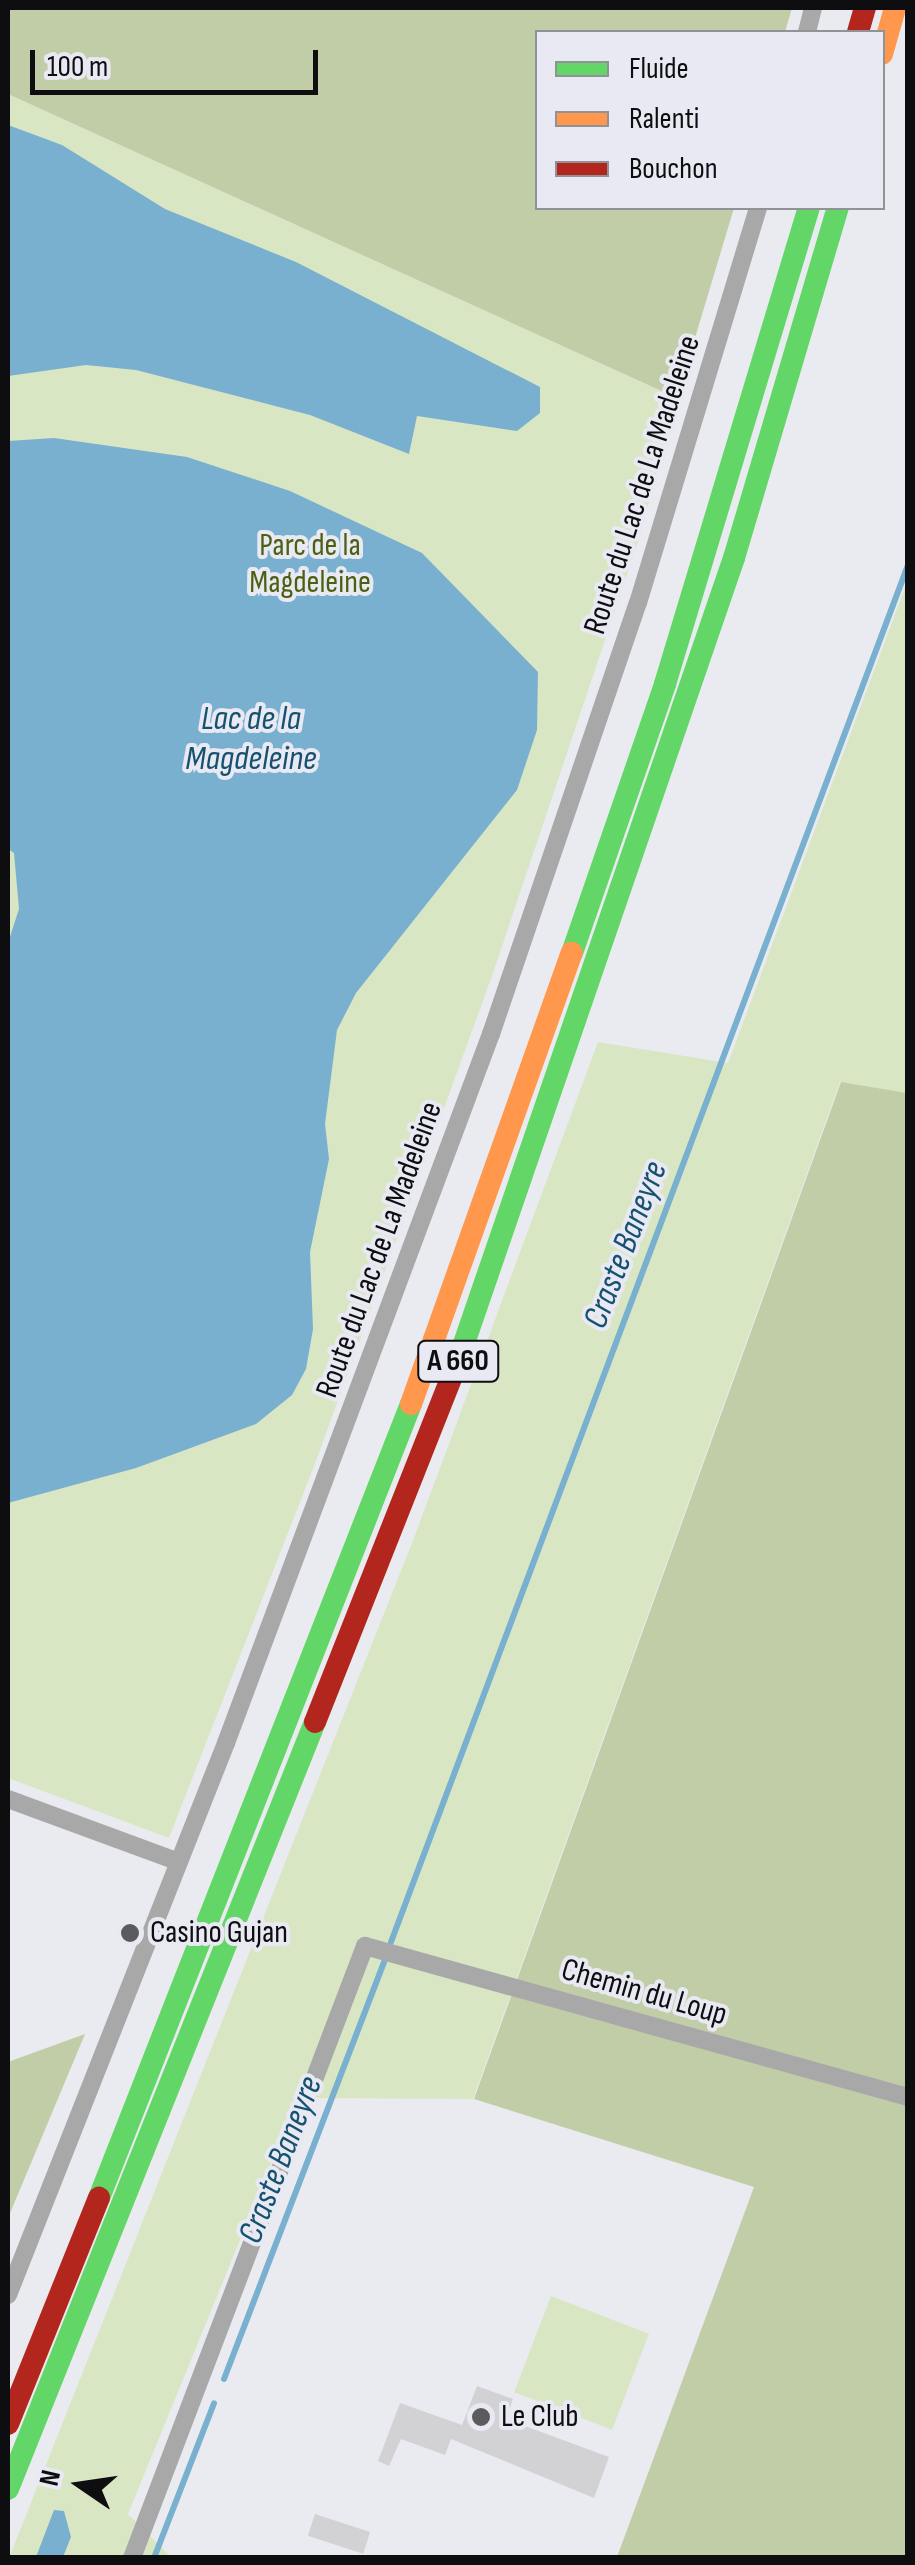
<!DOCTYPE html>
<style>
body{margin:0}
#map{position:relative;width:915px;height:2565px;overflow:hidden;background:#eaebf0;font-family:"Sofia Sans Condensed",sans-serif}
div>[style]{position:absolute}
.green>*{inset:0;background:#d9e6c3;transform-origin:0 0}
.forest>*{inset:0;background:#c0cda7}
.water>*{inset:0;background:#79b0cf}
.stream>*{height:6px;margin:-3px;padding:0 3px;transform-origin:3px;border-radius:3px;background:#79b0cf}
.building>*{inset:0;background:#d2d2d5;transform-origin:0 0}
.street>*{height:18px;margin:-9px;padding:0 9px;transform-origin:9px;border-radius:9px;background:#a9a8a9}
.fast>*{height:22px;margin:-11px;padding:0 11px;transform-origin:11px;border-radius:11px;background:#63d668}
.slow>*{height:22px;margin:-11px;padding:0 11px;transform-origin:11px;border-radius:11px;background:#ff974d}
.jam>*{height:22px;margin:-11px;padding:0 11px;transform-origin:11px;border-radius:11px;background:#b3261e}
.dots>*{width:28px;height:28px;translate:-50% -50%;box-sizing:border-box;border:5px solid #e8e9f2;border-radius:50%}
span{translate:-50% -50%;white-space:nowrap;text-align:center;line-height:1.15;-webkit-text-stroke:8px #e8e9f2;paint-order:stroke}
.shield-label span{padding:2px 8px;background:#e8e9f2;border:2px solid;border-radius:8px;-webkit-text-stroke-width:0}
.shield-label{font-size:30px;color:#0e0e11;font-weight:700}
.street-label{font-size:32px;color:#0e0e11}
.park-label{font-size:32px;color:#4d6012}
.poi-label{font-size:32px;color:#0e0e11}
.left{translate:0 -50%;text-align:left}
.water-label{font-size:35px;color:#165270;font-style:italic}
.frame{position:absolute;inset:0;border:10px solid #0e0e11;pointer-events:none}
.legend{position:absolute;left:535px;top:30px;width:350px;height:180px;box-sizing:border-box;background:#e8e9f2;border:2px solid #919198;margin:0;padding:12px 18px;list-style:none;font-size:30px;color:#0e0e11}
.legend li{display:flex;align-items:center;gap:20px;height:50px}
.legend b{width:50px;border:2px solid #919198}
.north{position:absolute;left:30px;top:2435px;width:100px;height:100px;-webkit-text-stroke:8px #e8e9f2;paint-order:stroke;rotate:283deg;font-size:28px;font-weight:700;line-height:40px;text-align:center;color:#0e0e11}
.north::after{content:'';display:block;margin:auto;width:35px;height:45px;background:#0e0e11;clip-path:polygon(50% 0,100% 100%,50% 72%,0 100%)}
.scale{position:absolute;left:30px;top:50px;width:288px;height:45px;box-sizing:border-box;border:5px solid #0e0e11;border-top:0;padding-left:12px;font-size:30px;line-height:35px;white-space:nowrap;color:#0e0e11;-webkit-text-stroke:8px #e8e9f2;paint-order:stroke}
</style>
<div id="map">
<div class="green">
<div style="clip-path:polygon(8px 94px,677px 398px,639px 539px,492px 976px,316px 1461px,169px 1838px,8px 1778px)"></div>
<div style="clip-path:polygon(907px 582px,907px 1093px,840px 1082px,473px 2099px,298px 2098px,128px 2514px,171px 2557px,9px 2558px,414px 1538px,598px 1042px,728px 1063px)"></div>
<div style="left:551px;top:2296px;width:105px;height:103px;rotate:21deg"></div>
</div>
<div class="forest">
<div style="clip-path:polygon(8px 8px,792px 8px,785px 32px,538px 32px,538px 208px,734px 208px,677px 398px,8px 94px)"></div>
<div style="clip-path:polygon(841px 1082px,907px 1093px,907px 2557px,617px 2557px,754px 2187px,474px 2099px)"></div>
<div style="clip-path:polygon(85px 2034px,8px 2218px,8px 2062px)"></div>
</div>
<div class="water">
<div style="clip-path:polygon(8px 125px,62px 145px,165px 209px,296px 262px,540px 387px,540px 413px,517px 431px,417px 416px,409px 454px,310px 415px,136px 370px,86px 365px,8px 376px)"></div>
<div style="clip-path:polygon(54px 438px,187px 457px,290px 491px,422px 553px,538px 672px,537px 730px,517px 790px,356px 993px,337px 1030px,325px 1124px,329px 1159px,310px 1252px,313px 1329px,306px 1369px,292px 1395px,256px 1424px,136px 1468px,8px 1503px,8px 943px,19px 909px,14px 853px,8px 849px,8px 441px)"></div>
<div style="clip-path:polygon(54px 2510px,64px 2511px,71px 2537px,63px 2557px,36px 2557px)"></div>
</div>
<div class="stream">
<div style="left:391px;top:1942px;width:1471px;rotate:-69.42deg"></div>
<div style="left:224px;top:2379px;width:449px;rotate:-69deg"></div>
<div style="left:154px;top:2558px;width:166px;rotate:-68.8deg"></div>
</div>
<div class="building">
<div style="clip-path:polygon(477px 2386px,513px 2399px,506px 2419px,609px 2457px,594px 2498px,451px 2439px,445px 2455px,401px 2439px,389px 2466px,378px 2461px,400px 2403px,462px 2425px)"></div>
<div style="left:315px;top:2514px;width:58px;height:23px;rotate:18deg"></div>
</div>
<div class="street">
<div style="left:807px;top:32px;width:25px;rotate:-76deg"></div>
<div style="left:8px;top:1799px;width:182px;rotate:20.2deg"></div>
<div style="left:8px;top:2295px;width:593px;rotate:-68.45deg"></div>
<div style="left:226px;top:1743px;width:757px;rotate:-69.51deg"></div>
<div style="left:491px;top:1034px;width:455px;rotate:-71.2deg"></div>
<div style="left:638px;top:603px;width:413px;rotate:-73.1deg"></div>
<div style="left:132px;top:2558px;width:655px;rotate:-69.16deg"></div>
<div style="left:365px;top:1946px;width:564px;rotate:15.54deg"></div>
</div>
<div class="fast">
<div style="left:572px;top:953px;width:285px;rotate:-70.9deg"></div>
<div style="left:665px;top:684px;width:497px;rotate:-73.2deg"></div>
<div style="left:459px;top:1358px;width:846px;rotate:-71.03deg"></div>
<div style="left:734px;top:558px;width:365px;rotate:-73.5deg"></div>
<div style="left:99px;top:2198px;width:853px;rotate:-68.55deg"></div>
<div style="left:8px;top:2489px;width:826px;rotate:-68.19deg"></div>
</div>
<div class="slow">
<div style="left:882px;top:54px;width:48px;rotate:-74.2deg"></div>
<div style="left:411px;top:1404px;width:479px;rotate:-70.4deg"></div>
</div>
<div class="jam">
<div style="left:858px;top:32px;width:25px;rotate:-74deg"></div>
<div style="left:315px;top:1722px;width:391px;rotate:-68.4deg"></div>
<div style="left:8px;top:2424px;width:244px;rotate:-68.1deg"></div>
</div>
<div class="dots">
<div style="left:130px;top:1933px;background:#5b5b5f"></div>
<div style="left:481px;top:2417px;background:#5b5b5f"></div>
</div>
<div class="shield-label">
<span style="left:458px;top:1361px">A 660</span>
</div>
<div class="street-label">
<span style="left:643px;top:485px;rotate:-72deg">Route du Lac de La Madeleine</span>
<span style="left:380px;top:1250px;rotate:-70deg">Route du Lac de La Madeleine</span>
<span style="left:644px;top:1993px;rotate:16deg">Chemin du Loup</span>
</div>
<div class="park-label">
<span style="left:310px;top:565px">Parc de la<br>Magdeleine</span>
</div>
<div class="poi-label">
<span class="left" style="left:150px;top:1933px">Casino Gujan</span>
<span class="left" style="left:501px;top:2417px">Le Club</span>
</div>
<div class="water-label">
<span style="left:251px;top:739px">Lac de la<br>Magdeleine</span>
<span style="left:626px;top:1245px;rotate:-69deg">Craste Baneyre</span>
<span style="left:281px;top:2160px;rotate:-69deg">Craste Baneyre</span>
</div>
<div class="frame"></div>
<ul class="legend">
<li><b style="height:12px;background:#63d668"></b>Fluide</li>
<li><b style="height:12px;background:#ff974d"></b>Ralenti</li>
<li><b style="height:12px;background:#b3261e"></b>Bouchon</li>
</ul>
<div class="north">N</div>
<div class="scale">100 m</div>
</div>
